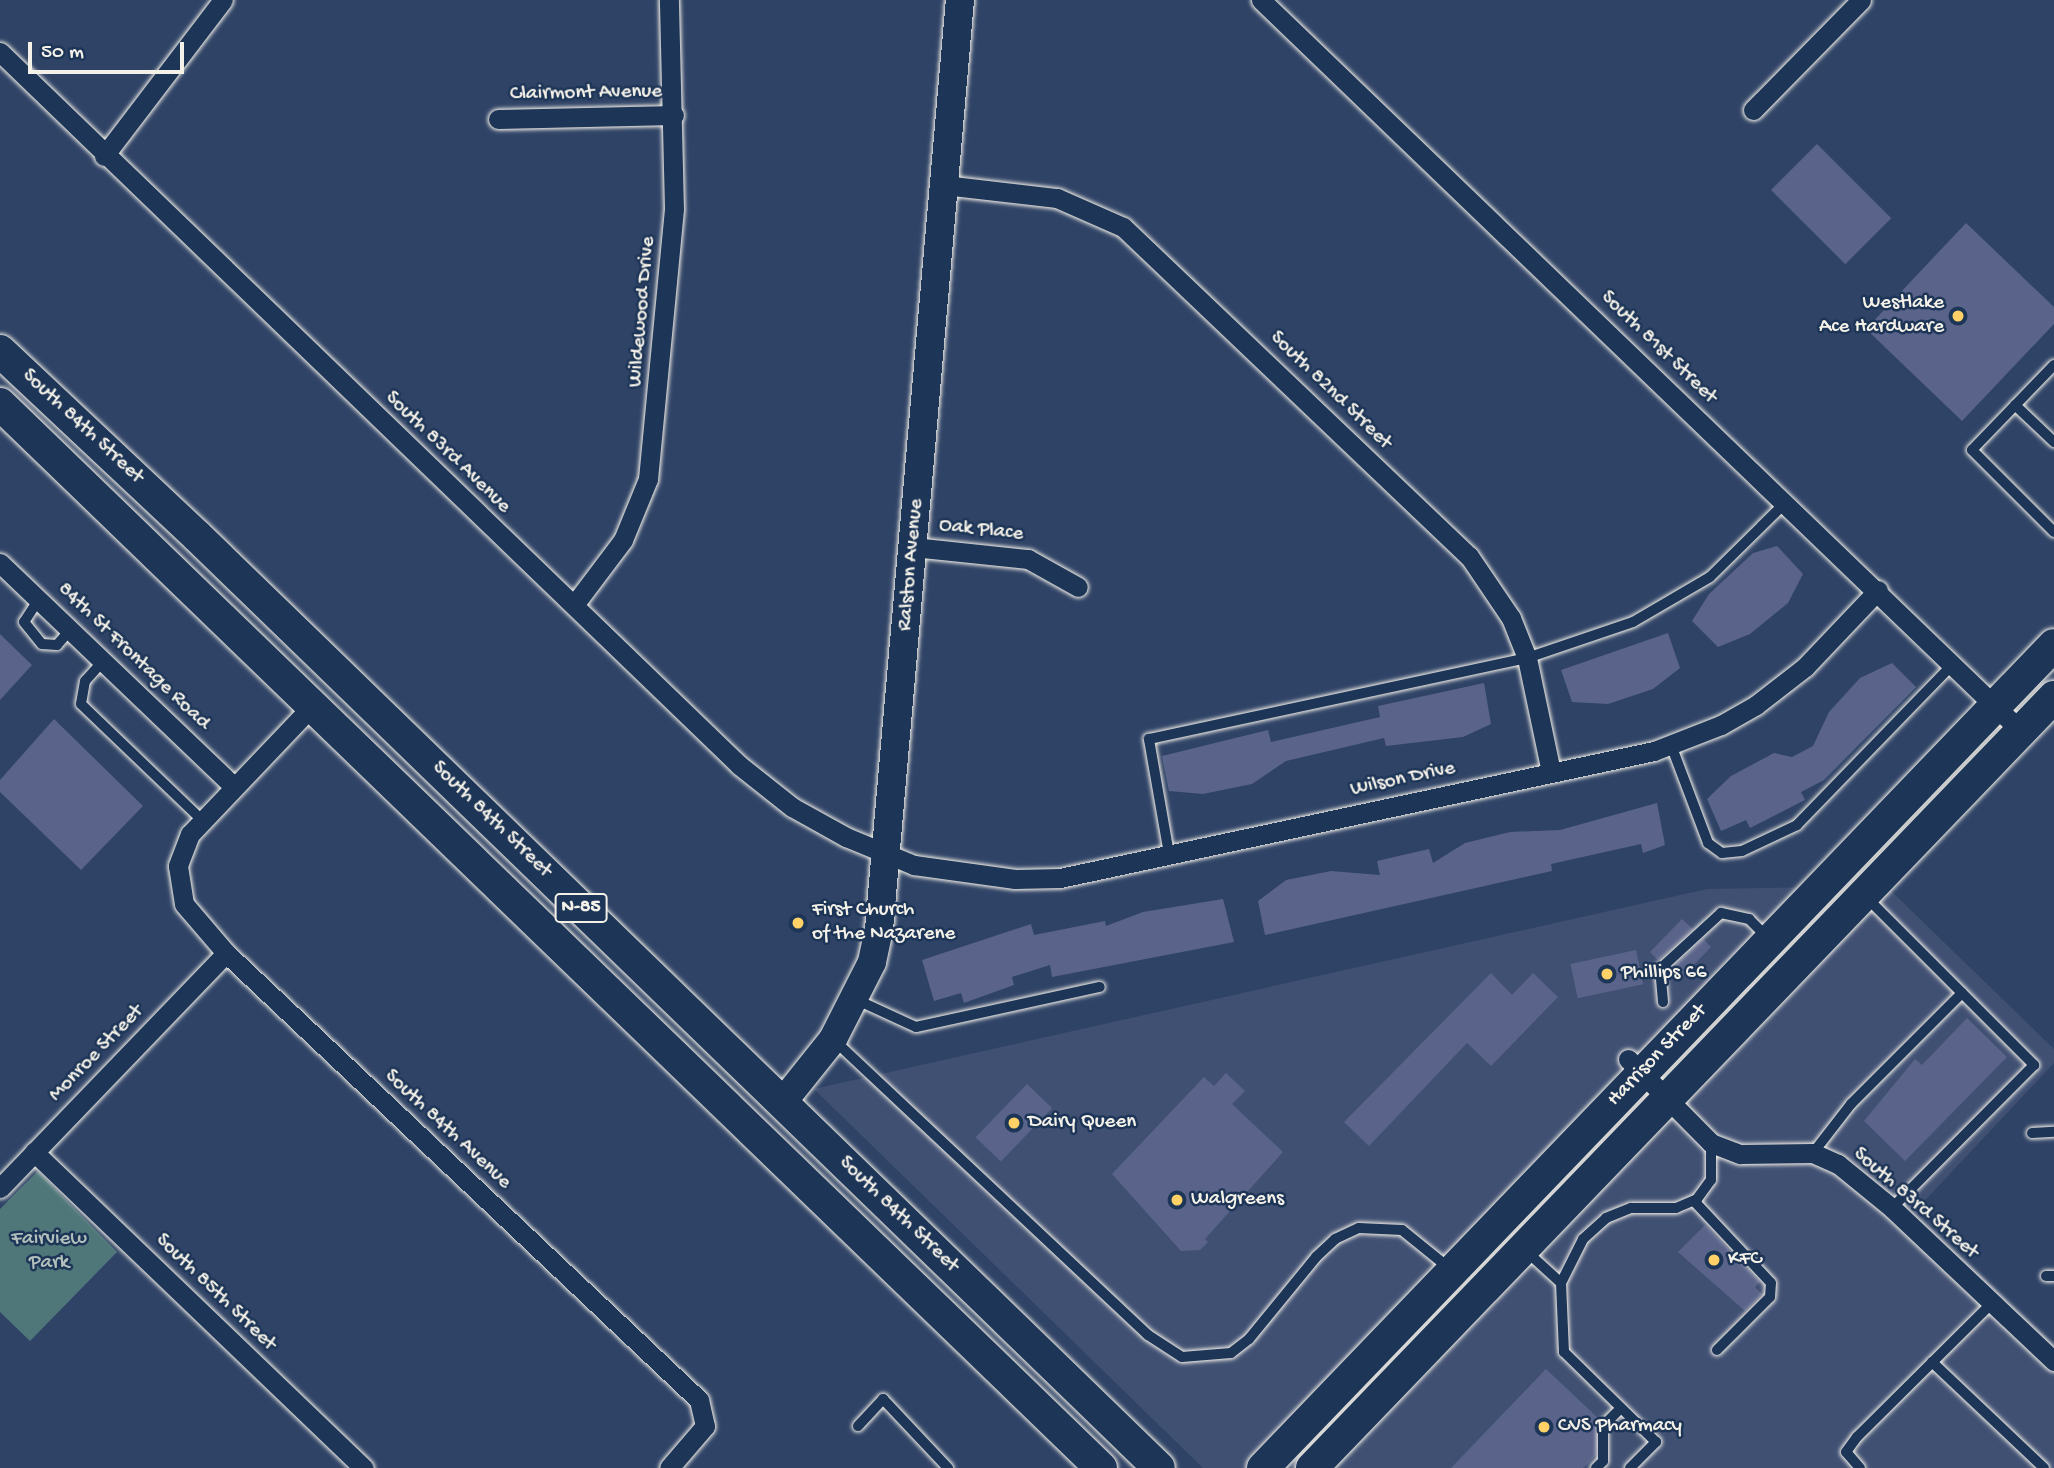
<!DOCTYPE html>
<style>
body{margin:0}
#map{position:relative;width:2054px;height:1468px;overflow:hidden;background:#2f4366;font-family:"Gochi Hand",sans-serif}
div>[style]{position:absolute}
.built>*{inset:0;background:#405073}
.green>*{inset:0;background:#4f777a}
.building>*{inset:0;background:#5a638a;transform-origin:0 0}
.roads{filter:drop-shadow(0 0 2px #f4f1e8) drop-shadow(0 0 2px #f4f1e8)}
.lane>*{height:10px;margin:-5px;padding:0 5px;transform-origin:5px;border-radius:5px;background:#1d3557}
.street>*{height:19px;margin:-9.5px;padding:0 9.5px;transform-origin:9.5px;border-radius:9.5px;background:#1d3557}
.secondary>*{height:28px;margin:-14px;padding:0 14px;transform-origin:14px;border-radius:14px;background:#1d3557}
.primary>*{height:32px;margin:-16px;padding:0 16px;transform-origin:16px;border-radius:16px;background:#1d3557}
.dots>*{width:19px;height:19px;translate:-50% -50%;box-sizing:border-box;border:4px solid #1d3557;border-radius:50%}
span{translate:-50% -50%;white-space:nowrap;text-align:center;line-height:1.15;-webkit-text-stroke:5px #1d3557;paint-order:stroke}
.shield-label span{padding:2px 5px;background:#1d3557;border:2px solid;border-radius:5px;-webkit-text-stroke-width:0}
.shield-label{font-size:19px;color:#f4f1e8;font-weight:700}
.street-label{font-size:21px;color:#f4f1e8}
.poi-label{font-size:21px;color:#f4f1e8}
.right{translate:-100% -50%;text-align:right}
.left{translate:0 -50%;text-align:left}
.park-label{font-size:21px;color:#b2c0bc}
.scale{position:absolute;left:28px;top:42px;width:156px;height:32px;box-sizing:border-box;border:4px solid #f4f1e8;border-top:0;padding-left:9px;font-size:21px;line-height:24px;white-space:nowrap;color:#f4f1e8;-webkit-text-stroke:5px #1d3557;paint-order:stroke}
</style>
<div id="map">
<div class="built">
<div style="clip-path:polygon(1886px 886px,2054px 1049px,2054px 1063px,1914px 1212px,2054px 1344px,2054px 1468px,1203px 1468px,814px 1089px,1707px 889px)"></div>
</div>
<div class="green">
<div style="clip-path:polygon(38px 1171px,117px 1252px,30px 1341px,0 1312px,0 1209px)"></div>
</div>
<div class="building">
<div style="left:1817px;top:144px;width:105px;height:65px;rotate:45deg"></div>
<div style="clip-path:polygon(1966px 223px,2054px 307px,2054px 324px,1962px 421px,1866px 329px)"></div>
<div style="clip-path:polygon(1777px 546px,1803px 574px,1788px 603px,1750px 634px,1718px 647px,1692px 621px,1709px 594px,1753px 553px)"></div>
<div style="clip-path:polygon(1668px 633px,1680px 668px,1653px 689px,1608px 704px,1572px 702px,1561px 670px)"></div>
<div style="clip-path:polygon(0 634px,32px 665px,0 700px)"></div>
<div style="clip-path:polygon(1892px 663px,1916px 687px,1824px 780px,1801px 792px,1805px 800px,1750px 828px,1746px 820px,1721px 831px,1707px 799px,1731px 776px,1774px 753px,1792px 757px,1813px 746px,1829px 712px,1860px 678px)"></div>
<div style="clip-path:polygon(1484px 683px,1491px 724px,1463px 737px,1386px 746px,1384px 738px,1286px 761px,1252px 784px,1203px 794px,1169px 791px,1162px 756px,1268px 730px,1271px 742px,1380px 717px,1378px 706px)"></div>
<div style="clip-path:polygon(54px 719px,143px 806px,81px 870px,0 792px,0 780px)"></div>
<div style="clip-path:polygon(1657px 803px,1665px 845px,1643px 853px,1641px 844px,1551px 864px,1552px 871px,1265px 935px,1258px 901px,1286px 880px,1331px 871px,1380px 875px,1377px 861px,1429px 849px,1433px 863px,1465px 843px,1510px 832px,1560px 830px)"></div>
<div style="clip-path:polygon(1223px 899px,1234px 942px,1052px 977px,1050px 965px,1012px 977px,1014px 985px,964px 1003px,961px 993px,934px 1001px,922px 960px,1031px 924px,1034px 935px,1105px 921px,1106px 926px,1143px 912px)"></div>
<div style="clip-path:polygon(1682px 919px,1693px 929px,1658px 960px,1650px 952px)"></div>
<div style="clip-path:polygon(1703px 939px,1711px 947px,1679px 980px,1669px 971px)"></div>
<div style="left:1636px;top:950px;width:35px;height:67px;rotate:78deg"></div>
<div style="clip-path:polygon(1491px 973px,1512px 995px,1533px 973px,1558px 997px,1491px 1066px,1467px 1043px,1369px 1146px,1344px 1122px)"></div>
<div style="clip-path:polygon(1967px 1018px,2007px 1057px,1905px 1161px,1864px 1121px,1915px 1059px,1922px 1065px)"></div>
<div style="clip-path:polygon(1226px 1073px,1245px 1091px,1232px 1104px,1283px 1152px,1205px 1239px,1208px 1242px,1200px 1250px,1181px 1251px,1112px 1174px,1204px 1077px,1214px 1086px)"></div>
<div style="left:1027px;top:1084px;width:35px;height:74px;rotate:44deg"></div>
<div style="clip-path:polygon(1705px 1225px,1760px 1282px,1755px 1287px,1762px 1294px,1745px 1311px,1678px 1252px)"></div>
<div style="clip-path:polygon(1546px 1369px,1598px 1418px,1596px 1455px,1583px 1468px,1451px 1468px)"></div>
</div>
<div class="roads">
<div class="lane">
<div style="left:2054px;top:365px;width:118px;rotate:134deg"></div>
<div style="left:1972px;top:450px;width:116px;rotate:45deg"></div>
<div style="left:2015px;top:405px;width:54px;rotate:43.5deg"></div>
<div style="left:39px;top:599px;width:27px;rotate:123deg"></div>
<div style="left:24px;top:622px;width:28px;rotate:51deg"></div>
<div style="left:42px;top:644px;width:15px;rotate:4deg"></div>
<div style="left:57px;top:645px;width:21px;rotate:-49deg"></div>
<div style="left:104px;top:660px;width:28px;rotate:132deg"></div>
<div style="left:85px;top:681px;width:23px;rotate:100deg"></div>
<div style="left:81px;top:704px;width:168px;rotate:43.8deg"></div>
<div style="left:1671px;top:745px;width:105px;rotate:69.3deg"></div>
<div style="left:1708px;top:843px;width:17px;rotate:36deg"></div>
<div style="left:1722px;top:853px;width:20px;rotate:-6deg"></div>
<div style="left:1742px;top:851px;width:61px;rotate:-25.3deg"></div>
<div style="left:1797px;top:825px;width:224px;rotate:-45.9deg"></div>
<div style="left:1169px;top:854px;width:117px;rotate:-99.9deg"></div>
<div style="left:1149px;top:739px;width:387px;rotate:-12.1deg"></div>
<div style="left:1527px;top:658px;width:112px;rotate:-18.8deg"></div>
<div style="left:1633px;top:622px;width:89px;rotate:-30.3deg"></div>
<div style="left:1710px;top:577px;width:107px;rotate:-44.6deg"></div>
<div style="left:1866px;top:897px;width:238px;rotate:45deg"></div>
<div style="left:2034px;top:1065px;width:202px;rotate:134.8deg"></div>
<div style="left:855px;top:999px;width:67px;rotate:24.7deg"></div>
<div style="left:916px;top:1027px;width:188px;rotate:-12.3deg"></div>
<div style="left:1663px;top:1002px;width:33px;rotate:-95deg"></div>
<div style="left:1660px;top:969px;width:83px;rotate:-42.6deg"></div>
<div style="left:1721px;top:913px;width:29px;rotate:12deg"></div>
<div style="left:1749px;top:919px;width:25px;rotate:45deg"></div>
<div style="left:836px;top:1042px;width:428px;rotate:43.2deg"></div>
<div style="left:1148px;top:1335px;width:40px;rotate:32.9deg"></div>
<div style="left:1182px;top:1357px;width:49px;rotate:-4.7deg"></div>
<div style="left:1231px;top:1353px;width:23px;rotate:-38deg"></div>
<div style="left:1249px;top:1339px;width:106px;rotate:-50.7deg"></div>
<div style="left:1316px;top:1257px;width:26px;rotate:-43deg"></div>
<div style="left:1335px;top:1239px;width:26px;rotate:-25deg"></div>
<div style="left:1359px;top:1228px;width:43px;rotate:2.7deg"></div>
<div style="left:1402px;top:1230px;width:60px;rotate:39deg"></div>
<div style="left:2032px;top:1133px;width:22px;rotate:-3deg"></div>
<div style="left:1813px;top:1153px;width:62px;rotate:-52.2deg"></div>
<div style="left:1851px;top:1104px;width:157px;rotate:-45deg"></div>
<div style="left:1694px;top:1201px;width:112px;rotate:46.8deg"></div>
<div style="left:1771px;top:1283px;width:14px;rotate:94deg"></div>
<div style="left:1770px;top:1297px;width:75px;rotate:135deg"></div>
<div style="left:1526px;top:1251px;width:47px;rotate:42.4deg"></div>
<div style="left:2046px;top:1276px;width:8px"></div>
<div style="left:1932px;top:1362px;width:154px;rotate:43.4deg"></div>
<div style="left:858px;top:1426px;width:37px;rotate:-47deg"></div>
<div style="left:883px;top:1399px;width:95px;rotate:46.7deg"></div>
<div style="left:1596px;top:1468px;width:10px;rotate:-45deg"></div>
<div style="left:1603px;top:1461px;width:35px;rotate:-90deg"></div>
<div style="left:1603px;top:1426px;width:25px;rotate:-45deg"></div>
<div style="left:1630px;top:1468px;width:37px;rotate:-45deg"></div>
<div style="left:1656px;top:1442px;width:129px;rotate:-135.6deg"></div>
<div style="left:1564px;top:1352px;width:69px;rotate:-92.5deg"></div>
<div style="left:1561px;top:1283px;width:49px;rotate:-63.4deg"></div>
<div style="left:1583px;top:1239px;width:31px;rotate:-42deg"></div>
<div style="left:1606px;top:1218px;width:27px;rotate:-22deg"></div>
<div style="left:1631px;top:1208px;width:45px"></div>
<div style="left:1676px;top:1208px;width:23px;rotate:-23deg"></div>
<div style="left:1697px;top:1199px;width:24px;rotate:-54deg"></div>
<div style="left:1711px;top:1180px;width:37px;rotate:-90deg"></div>
<div style="left:1860px;top:1468px;width:21px;rotate:-131deg"></div>
<div style="left:1846px;top:1452px;width:19px;rotate:-54deg"></div>
<div style="left:1857px;top:1437px;width:190px;rotate:-44.8deg"></div>
</div>
<div class="street">
<div style="left:1261px;top:0;width:1054px;rotate:43.89deg"></div>
<div style="left:0;top:52px;width:1027px;rotate:43.97deg"></div>
<div style="left:739px;top:765px;width:68px;rotate:38.4deg"></div>
<div style="left:792px;top:807px;width:62px;rotate:29.1deg"></div>
<div style="left:846px;top:837px;width:74px;rotate:22.4deg"></div>
<div style="left:914px;top:865px;width:102px;rotate:7.9deg"></div>
<div style="left:1015px;top:879px;width:45px;rotate:-1.3deg"></div>
<div style="left:1060px;top:878px;width:607px;rotate:-12.07deg"></div>
<div style="left:1654px;top:751px;width:72px;rotate:-21.2deg"></div>
<div style="left:1721px;top:725px;width:40px;rotate:-29.7deg"></div>
<div style="left:1756px;top:705px;width:62px;rotate:-37.8deg"></div>
<div style="left:1805px;top:667px;width:106px;rotate:-46.5deg"></div>
<div style="left:1753px;top:110px;width:154px;rotate:-45.5deg"></div>
<div style="left:498px;top:119px;width:176px;rotate:-1.3deg"></div>
<div style="left:104px;top:156px;width:196px;rotate:-52.7deg"></div>
<div style="left:944px;top:185px;width:114px;rotate:6.6deg"></div>
<div style="left:1057px;top:198px;width:72px;rotate:23.7deg"></div>
<div style="left:1123px;top:227px;width:477px;rotate:43.6deg"></div>
<div style="left:1469px;top:556px;width:75px;rotate:55.9deg"></div>
<div style="left:1511px;top:618px;width:43px;rotate:68.2deg"></div>
<div style="left:1527px;top:658px;width:116px;rotate:78.1deg"></div>
<div style="left:913px;top:547px;width:116px;rotate:6deg"></div>
<div style="left:1028px;top:559px;width:57px;rotate:29.2deg"></div>
<div style="left:0;top:563px;width:321px;rotate:43.7deg"></div>
<div style="left:574px;top:605px;width:81px;rotate:-53deg"></div>
<div style="left:623px;top:540px;width:66px;rotate:-67.7deg"></div>
<div style="left:648px;top:479px;width:271px;rotate:-84.5deg"></div>
<div style="left:674px;top:209px;width:209px;rotate:-91.4deg"></div>
<div style="left:314px;top:704px;width:180px;rotate:133.6deg"></div>
<div style="left:190px;top:834px;width:34px;rotate:111deg"></div>
<div style="left:178px;top:866px;width:38px;rotate:81deg"></div>
<div style="left:184px;top:904px;width:65px;rotate:49.4deg"></div>
<div style="left:226px;top:953px;width:651px;rotate:43.38deg"></div>
<div style="left:699px;top:1400px;width:27px;rotate:77deg"></div>
<div style="left:705px;top:1426px;width:55px;rotate:130.6deg"></div>
<div style="left:1628px;top:1059px;width:118px;rotate:45.3deg"></div>
<div style="left:1711px;top:1143px;width:31px;rotate:21deg"></div>
<div style="left:1740px;top:1154px;width:73px;rotate:-0.8deg"></div>
<div style="left:1813px;top:1153px;width:27px;rotate:24deg"></div>
<div style="left:1838px;top:1164px;width:70px;rotate:39.2deg"></div>
<div style="left:1892px;top:1208px;width:223px;rotate:43.4deg"></div>
<div style="left:34px;top:1152px;width:457px;rotate:43.8deg"></div>
<div style="left:0;top:1188px;width:326px;rotate:-46.1deg"></div>
</div>
<div class="secondary">
<div style="left:782px;top:1103px;width:82px;rotate:-51.4deg"></div>
<div style="left:833px;top:1039px;width:86px;rotate:-63.1deg"></div>
<div style="left:872px;top:962px;width:34px;rotate:-78deg"></div>
<div style="left:879px;top:929px;width:933px;rotate:-85.02deg"></div>
</div>
<div class="primary">
<div style="left:0;top:351px;width:270px;rotate:43.2deg"></div>
<div style="left:197px;top:536px;width:1339px;rotate:44.09deg"></div>
<div style="left:0;top:404px;width:1531px;rotate:44.02deg"></div>
<div style="left:1263px;top:1468px;width:1141px;rotate:-46.14deg"></div>
<div style="left:1312px;top:1468px;width:1070px;rotate:-46.1deg"></div>
</div>
</div>
<div class="dots">
<div style="left:1958px;top:316px;background:#ffd166"></div>
<div style="left:798px;top:923px;background:#ffd166"></div>
<div style="left:1607px;top:974px;background:#ffd166"></div>
<div style="left:1014px;top:1123px;background:#ffd166"></div>
<div style="left:1177px;top:1200px;background:#ffd166"></div>
<div style="left:1714px;top:1260px;background:#ffd166"></div>
<div style="left:1544px;top:1427px;background:#ffd166"></div>
</div>
<div class="shield-label">
<span style="left:581px;top:908px">N-85</span>
</div>
<div class="street-label">
<span style="left:586px;top:94px;rotate:-1deg">Clairmont Avenue</span>
<span style="left:643px;top:312px;rotate:-85deg">Wildewood Drive</span>
<span style="left:1658px;top:348px;rotate:44deg">South 81st Street</span>
<span style="left:1330px;top:391px;rotate:44deg">South 82nd Street</span>
<span style="left:82px;top:427px;rotate:43deg">South 84th Street</span>
<span style="left:447px;top:453px;rotate:44deg">South 83rd Avenue</span>
<span style="left:981px;top:531px;rotate:6deg">Oak Place</span>
<span style="left:912px;top:565px;rotate:-85deg">Ralston Avenue</span>
<span style="left:133px;top:657px;rotate:44deg">84th St Frontage Road</span>
<span style="left:1403px;top:780px;rotate:-12deg">Wilson Drive</span>
<span style="left:491px;top:820px;rotate:44deg">South 84th Street</span>
<span style="left:97px;top:1054px;rotate:-46deg">Monroe Street</span>
<span style="left:1658px;top:1056px;rotate:-46deg">Harrison Street</span>
<span style="left:447px;top:1130px;rotate:43deg">South 84th Avenue</span>
<span style="left:1915px;top:1204px;rotate:41deg">South 83rd Street</span>
<span style="left:898px;top:1215px;rotate:44deg">South 84th Street</span>
<span style="left:215px;top:1293px;rotate:44deg">South 85th Street</span>
</div>
<div class="poi-label">
<span class="right" style="left:1944px;top:316px">Westlake<br>Ace Hardware</span>
<span class="left" style="left:812px;top:923px">First Church<br>of the Nazarene</span>
<span class="left" style="left:1621px;top:974px">Phillips 66</span>
<span class="left" style="left:1028px;top:1123px">Dairy Queen</span>
<span class="left" style="left:1191px;top:1200px">Walgreens</span>
<span class="left" style="left:1728px;top:1260px">KFC</span>
<span class="left" style="left:1558px;top:1427px">CVS Pharmacy</span>
</div>
<div class="park-label">
<span style="left:49px;top:1252px">Fairview<br>Park</span>
</div>
<div class="scale">50 m</div>
</div>
